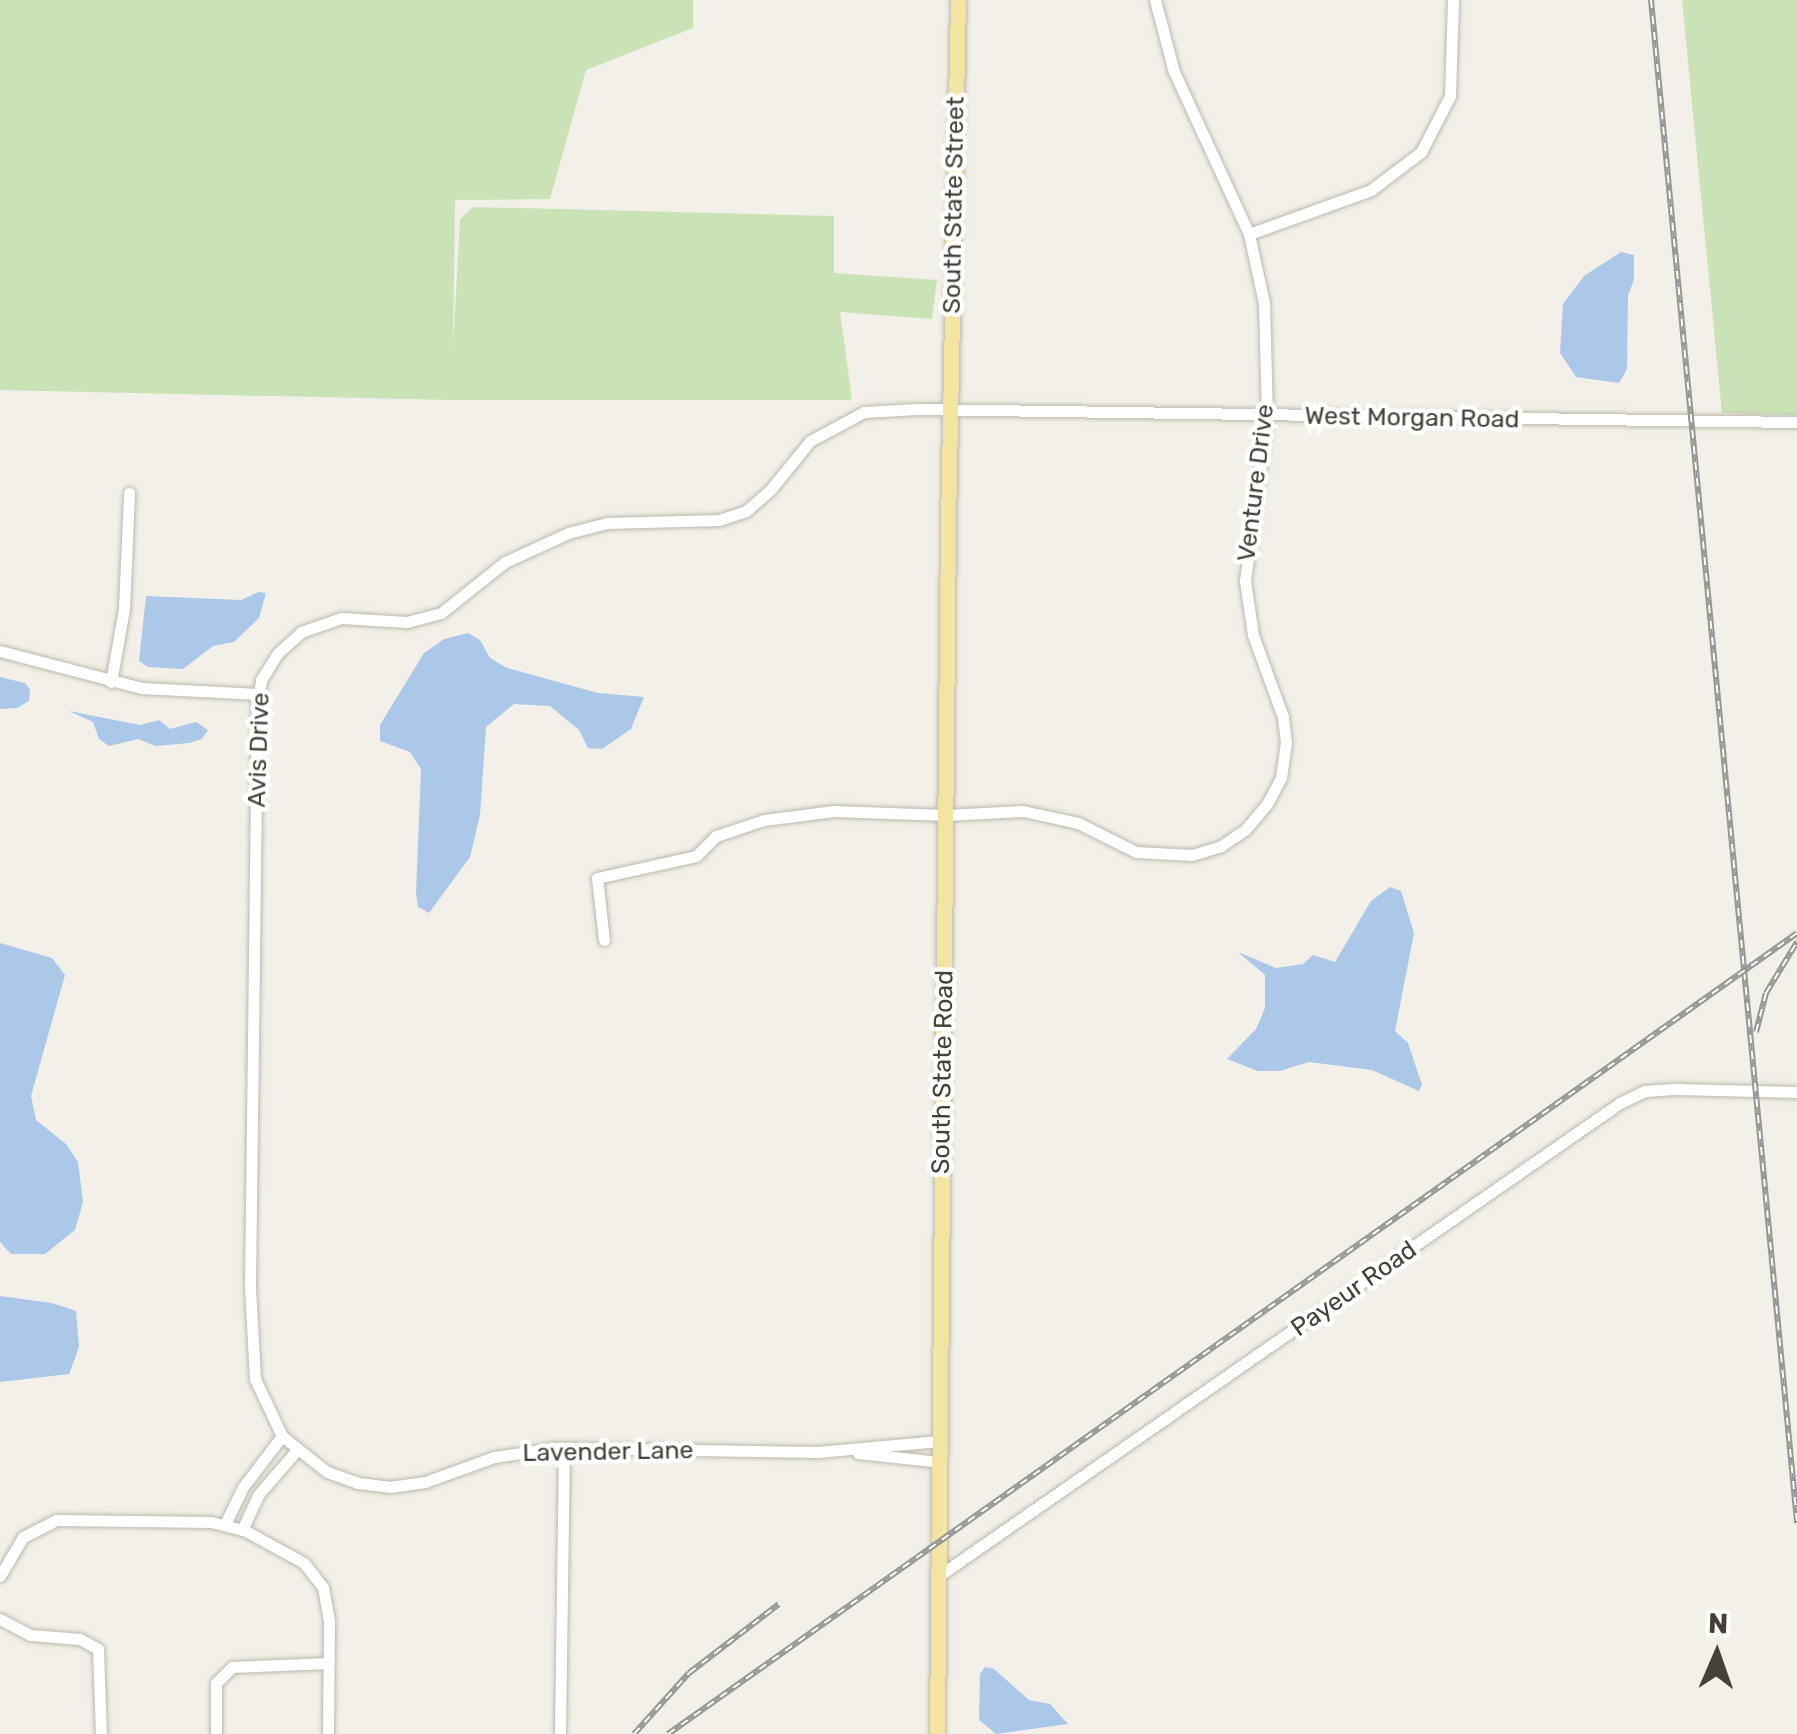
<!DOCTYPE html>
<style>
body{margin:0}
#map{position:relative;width:1797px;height:1734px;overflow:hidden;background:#f2f0e8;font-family:Rubik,sans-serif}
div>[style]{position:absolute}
.green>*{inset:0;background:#c9e2b6}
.water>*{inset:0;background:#abc8e8}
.roads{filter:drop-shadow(0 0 2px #bcb8ac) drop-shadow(0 0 2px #bcb8ac)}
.minor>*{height:11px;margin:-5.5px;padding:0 5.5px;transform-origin:5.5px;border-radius:5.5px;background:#fff}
.major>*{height:15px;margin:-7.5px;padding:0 7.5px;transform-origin:7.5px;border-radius:7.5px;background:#f3e4a1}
.rail>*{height:6px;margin-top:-3px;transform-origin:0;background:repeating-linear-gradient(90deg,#fff 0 8px,#969696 0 16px);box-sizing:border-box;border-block:2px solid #969696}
span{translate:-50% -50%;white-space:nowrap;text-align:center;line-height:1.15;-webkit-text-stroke:9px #fff;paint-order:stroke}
.street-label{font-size:25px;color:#454138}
.north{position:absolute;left:1667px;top:1604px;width:100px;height:100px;-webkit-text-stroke:8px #fff;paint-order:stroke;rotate:2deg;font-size:28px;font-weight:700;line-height:40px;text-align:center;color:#454138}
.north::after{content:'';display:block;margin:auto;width:35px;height:45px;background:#454138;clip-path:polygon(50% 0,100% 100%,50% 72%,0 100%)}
</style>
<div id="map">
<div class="green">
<div style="clip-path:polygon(0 0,693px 0,693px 28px,586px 70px,550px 199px,455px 200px,453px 349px,460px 219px,473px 207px,834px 216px,834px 273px,937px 280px,932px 319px,840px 312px,852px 400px,453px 400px,0 390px)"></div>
<div style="clip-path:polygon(1682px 0,1797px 0,1797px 415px,1722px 413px)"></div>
</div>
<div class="water">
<div style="clip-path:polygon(1621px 252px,1634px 255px,1634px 280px,1628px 295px,1627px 369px,1619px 383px,1576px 377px,1560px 353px,1563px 304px,1584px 276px)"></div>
<div style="clip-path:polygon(259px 592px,266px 593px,259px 618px,234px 642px,213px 646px,183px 669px,148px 667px,139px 661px,146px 596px,241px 600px)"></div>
<div style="clip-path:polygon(468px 633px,480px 640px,490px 658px,507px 668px,598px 693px,644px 697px,631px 729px,602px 749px,588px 748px,579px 730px,550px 706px,514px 704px,486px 727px,480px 815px,470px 857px,429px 913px,418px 907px,416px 893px,421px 769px,410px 752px,380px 741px,380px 725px,424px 653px,444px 639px)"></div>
<div style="clip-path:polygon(0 677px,25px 683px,30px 689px,29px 701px,17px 708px,0 709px)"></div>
<div style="clip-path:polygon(69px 711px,140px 725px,159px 720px,170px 729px,196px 722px,208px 730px,202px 739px,189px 743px,156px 746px,138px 739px,109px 746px,99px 739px,93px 722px)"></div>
<div style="clip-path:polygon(1390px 887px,1401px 891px,1414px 933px,1395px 1031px,1408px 1043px,1422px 1085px,1419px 1091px,1372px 1070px,1309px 1062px,1280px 1071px,1258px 1071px,1227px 1059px,1256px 1029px,1265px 1008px,1265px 975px,1238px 952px,1276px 968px,1303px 964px,1313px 955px,1335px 962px,1371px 901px)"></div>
<div style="clip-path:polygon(0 943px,52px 958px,65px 975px,31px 1096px,36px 1120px,66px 1144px,78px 1162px,83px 1202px,75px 1230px,45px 1254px,11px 1254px,0 1242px)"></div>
<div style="clip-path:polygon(0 1296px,52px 1303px,76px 1311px,79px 1347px,69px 1374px,0 1382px)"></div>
<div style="clip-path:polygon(985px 1667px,994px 1669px,1029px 1700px,1050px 1704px,1068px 1724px,996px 1734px,979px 1720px,980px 1674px)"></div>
</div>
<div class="roads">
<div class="minor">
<div style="left:1249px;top:234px;width:130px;rotate:-19.8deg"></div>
<div style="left:1371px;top:190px;width:63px;rotate:-37.2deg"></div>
<div style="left:1421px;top:152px;width:63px;rotate:-62.6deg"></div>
<div style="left:1450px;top:96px;width:96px;rotate:-88.2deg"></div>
<div style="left:0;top:651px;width:147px;rotate:14.6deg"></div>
<div style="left:142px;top:688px;width:116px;rotate:3deg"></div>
<div style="left:111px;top:682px;width:74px;rotate:-79.9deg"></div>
<div style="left:124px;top:609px;width:116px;rotate:-87.5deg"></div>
<div style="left:604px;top:940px;width:62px;rotate:-96.4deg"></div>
<div style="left:597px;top:878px;width:101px;rotate:-12.5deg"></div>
<div style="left:696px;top:856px;width:28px;rotate:-45deg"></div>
<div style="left:716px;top:836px;width:51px;rotate:-18.4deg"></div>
<div style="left:764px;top:820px;width:70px;rotate:-7.4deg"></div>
<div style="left:833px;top:811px;width:112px;rotate:2deg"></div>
<div style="left:945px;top:815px;width:78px;rotate:-2.9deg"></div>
<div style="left:1023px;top:811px;width:56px;rotate:12.3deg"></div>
<div style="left:1078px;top:823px;width:65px;rotate:26.6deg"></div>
<div style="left:1136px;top:852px;width:56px;rotate:3.1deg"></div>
<div style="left:1192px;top:855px;width:30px;rotate:-17deg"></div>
<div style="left:1221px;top:846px;width:29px;rotate:-34deg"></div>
<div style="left:1245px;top:830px;width:34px;rotate:-50deg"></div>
<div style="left:1267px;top:804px;width:30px;rotate:-62deg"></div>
<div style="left:1281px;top:778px;width:36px;rotate:-82deg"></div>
<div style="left:1286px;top:742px;width:25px;rotate:-97deg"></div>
<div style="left:1283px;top:717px;width:87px;rotate:-110.1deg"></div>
<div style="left:1253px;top:635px;width:55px;rotate:-98.4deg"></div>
<div style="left:1245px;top:581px;width:166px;rotate:-82.4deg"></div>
<div style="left:1267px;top:416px;width:113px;rotate:-91.5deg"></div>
<div style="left:1264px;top:303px;width:71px;rotate:-102.3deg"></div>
<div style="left:1249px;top:234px;width:179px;rotate:-114.8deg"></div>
<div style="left:1174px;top:72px;width:74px;rotate:-104.8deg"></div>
<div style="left:939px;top:1441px;width:122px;rotate:174.8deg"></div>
<div style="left:817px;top:1452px;width:264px;rotate:-179.1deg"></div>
<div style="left:553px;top:1448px;width:60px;rotate:171.3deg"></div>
<div style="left:494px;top:1457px;width:73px;rotate:160.1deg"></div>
<div style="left:425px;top:1482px;width:34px;rotate:172deg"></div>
<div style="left:391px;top:1487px;width:33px;rotate:-173deg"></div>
<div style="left:358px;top:1483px;width:33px;rotate:-160deg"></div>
<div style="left:327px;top:1472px;width:58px;rotate:-141.3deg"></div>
<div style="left:282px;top:1436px;width:63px;rotate:-115.3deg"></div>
<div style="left:255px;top:1379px;width:91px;rotate:-93.1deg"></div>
<div style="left:250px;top:1288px;width:582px;rotate:-89.31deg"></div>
<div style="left:257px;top:706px;width:26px;rotate:-81deg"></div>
<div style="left:261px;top:680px;width:32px;rotate:-58deg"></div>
<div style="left:278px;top:653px;width:31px;rotate:-42deg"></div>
<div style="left:301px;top:632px;width:42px;rotate:-19.3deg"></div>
<div style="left:341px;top:618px;width:66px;rotate:3.5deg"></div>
<div style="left:407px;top:622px;width:35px;rotate:-15deg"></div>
<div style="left:441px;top:613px;width:82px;rotate:-38.6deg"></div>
<div style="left:505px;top:562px;width:69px;rotate:-24.7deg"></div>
<div style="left:568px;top:533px;width:40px;rotate:-14.4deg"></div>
<div style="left:607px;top:523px;width:112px;rotate:-1.5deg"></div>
<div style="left:719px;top:520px;width:28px;rotate:-18deg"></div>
<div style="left:746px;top:511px;width:33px;rotate:-41deg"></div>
<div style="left:771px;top:489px;width:62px;rotate:-50.9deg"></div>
<div style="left:810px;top:441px;width:61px;rotate:-28.2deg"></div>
<div style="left:864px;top:412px;width:53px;rotate:-3.2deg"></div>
<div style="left:917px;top:409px;width:880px;rotate:0.85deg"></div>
<div style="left:858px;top:1453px;width:81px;rotate:6.3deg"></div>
<div style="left:225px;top:1524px;width:41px;rotate:-64.1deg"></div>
<div style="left:243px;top:1487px;width:64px;rotate:-52.6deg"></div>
<div style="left:242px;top:1530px;width:38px;rotate:-65deg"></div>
<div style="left:258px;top:1495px;width:60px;rotate:-49.1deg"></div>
<div style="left:940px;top:1575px;width:828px;rotate:-34.77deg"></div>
<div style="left:1620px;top:1103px;width:28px;rotate:-26deg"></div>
<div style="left:1645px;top:1091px;width:32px;rotate:-4deg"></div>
<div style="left:1677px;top:1089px;width:120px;rotate:1.4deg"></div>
<div style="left:0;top:1576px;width:45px;rotate:-59.5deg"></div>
<div style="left:23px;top:1537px;width:38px;rotate:-27deg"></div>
<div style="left:57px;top:1520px;width:154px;rotate:0.7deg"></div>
<div style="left:211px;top:1522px;width:34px;rotate:14deg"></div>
<div style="left:244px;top:1530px;width:68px;rotate:28.8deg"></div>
<div style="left:304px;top:1563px;width:31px;rotate:52deg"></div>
<div style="left:323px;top:1587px;width:34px;rotate:80deg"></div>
<div style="left:329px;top:1620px;width:114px;rotate:90.5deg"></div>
<div style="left:0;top:1619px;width:34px;rotate:28deg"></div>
<div style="left:30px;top:1635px;width:50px;rotate:4.6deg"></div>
<div style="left:80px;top:1639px;width:21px;rotate:29deg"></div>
<div style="left:98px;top:1649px;width:85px;rotate:88deg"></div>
<div style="left:216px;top:1734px;width:51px;rotate:-90deg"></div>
<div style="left:216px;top:1683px;width:23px;rotate:-45deg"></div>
<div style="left:232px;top:1667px;width:96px;rotate:-2.4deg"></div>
<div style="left:560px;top:1734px;width:286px;rotate:-89.2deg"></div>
</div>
<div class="major">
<div style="left:937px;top:1734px;width:1209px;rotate:-89.48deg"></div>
<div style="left:948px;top:525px;width:525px;rotate:-88.91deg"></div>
</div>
</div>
<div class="rail">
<div style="left:1651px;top:0;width:1530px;rotate:84.52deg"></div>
<div style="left:1756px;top:1032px;width:40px;rotate:-75.6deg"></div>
<div style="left:1766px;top:993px;width:60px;rotate:-58.7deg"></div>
<div style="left:634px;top:1734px;width:82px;rotate:-48deg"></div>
<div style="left:689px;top:1673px;width:113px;rotate:-37.5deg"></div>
<div style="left:668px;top:1734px;width:1384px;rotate:-35.35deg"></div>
</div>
<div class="street-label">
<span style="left:954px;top:205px;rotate:-89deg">South State Street</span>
<span style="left:1412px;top:418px;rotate:1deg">West Morgan Road</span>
<span style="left:1256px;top:483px;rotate:-83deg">Venture Drive</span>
<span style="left:259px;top:750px;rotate:-88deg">Avis Drive</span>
<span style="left:943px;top:1072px;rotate:-89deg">South State Road</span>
<span style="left:1354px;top:1289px;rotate:-35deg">Payeur Road</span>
<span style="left:608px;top:1452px;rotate:-1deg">Lavender Lane</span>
</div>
<div class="north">N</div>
</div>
